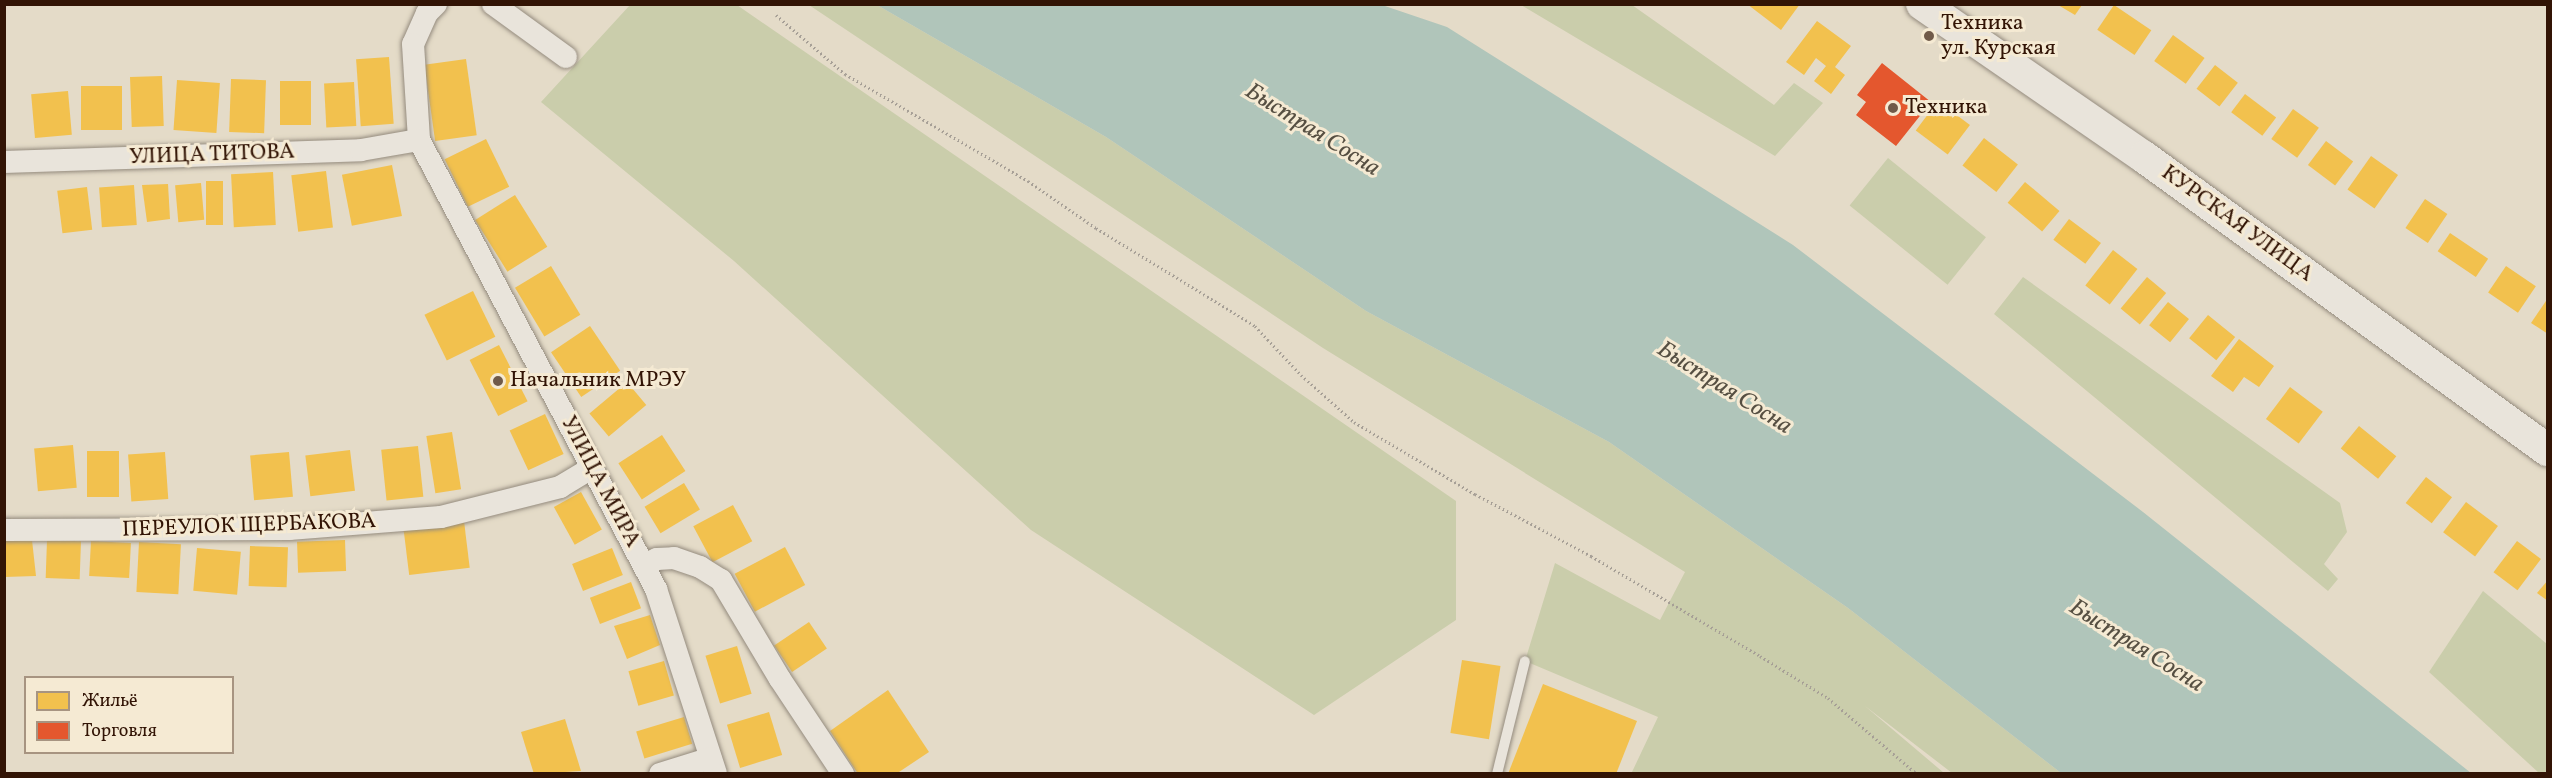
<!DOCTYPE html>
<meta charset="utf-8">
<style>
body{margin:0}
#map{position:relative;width:2552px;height:778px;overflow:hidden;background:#e4dbc8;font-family:Vollkorn,serif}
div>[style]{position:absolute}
.green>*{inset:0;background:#cacdab;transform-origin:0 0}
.water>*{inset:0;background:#b0c5ba}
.homes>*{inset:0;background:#f2c14e;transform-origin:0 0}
.shops>*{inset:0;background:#e4572e}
.path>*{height:3px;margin-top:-1.5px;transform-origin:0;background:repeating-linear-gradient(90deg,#a69f96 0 1.5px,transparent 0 4.5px)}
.roads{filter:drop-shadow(0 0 2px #948b7e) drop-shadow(0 0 2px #948b7e)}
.lane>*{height:10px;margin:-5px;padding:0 5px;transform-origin:5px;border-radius:5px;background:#e9e4db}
.street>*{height:22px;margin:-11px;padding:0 11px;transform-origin:11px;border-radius:11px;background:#e9e4db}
.secondary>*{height:32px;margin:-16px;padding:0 16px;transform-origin:16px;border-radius:16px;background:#e9e4db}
.dots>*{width:16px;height:16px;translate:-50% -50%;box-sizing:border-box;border:3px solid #f5ead3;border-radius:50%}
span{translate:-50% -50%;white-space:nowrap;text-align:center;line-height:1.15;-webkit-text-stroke:6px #f5ead3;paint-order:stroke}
.poi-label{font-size:22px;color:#321405}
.left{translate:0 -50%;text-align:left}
.street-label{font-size:22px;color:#321405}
.water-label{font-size:24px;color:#564f42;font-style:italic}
.frame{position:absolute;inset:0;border:6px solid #321405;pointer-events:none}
.legend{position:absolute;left:24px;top:676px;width:210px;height:78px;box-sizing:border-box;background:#f5ead3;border:2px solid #a79481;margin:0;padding:8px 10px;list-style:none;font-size:18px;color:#321405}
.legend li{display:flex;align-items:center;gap:12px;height:30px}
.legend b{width:30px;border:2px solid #a79481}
</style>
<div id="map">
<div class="green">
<div style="clip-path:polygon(630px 5px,737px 5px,1456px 501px,1456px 620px,1314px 715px,1031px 530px,734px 261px,541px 102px)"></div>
<div style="clip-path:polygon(809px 5px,877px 5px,1106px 137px,1366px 311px,1609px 442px,1848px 608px,2061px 773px,1952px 773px,1865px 706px,1944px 773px,1635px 773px,1632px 772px,1658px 717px,1525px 661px,1555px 563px,1660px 620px,1685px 572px,1323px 348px)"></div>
<div style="clip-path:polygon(1521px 5px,1632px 5px,1774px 105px,1794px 83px,1823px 103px,1775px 156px)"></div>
<div style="left:1888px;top:158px;width:126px;height:61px;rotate:39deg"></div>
<div style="clip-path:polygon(2023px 277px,2340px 503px,2347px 532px,2324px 564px,2338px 579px,2328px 591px,1994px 314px)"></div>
<div style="clip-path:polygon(2483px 591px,2547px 644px,2547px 773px,2539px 773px,2429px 672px)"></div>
</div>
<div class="water">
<div style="clip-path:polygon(1379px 4px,1447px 27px,1793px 245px,2143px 512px,2471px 773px,2061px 773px,1848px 608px,1609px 442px,1366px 311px,1106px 137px,877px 5px)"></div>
</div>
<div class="homes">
<div style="clip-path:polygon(1747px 4px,1800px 4px,1781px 30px)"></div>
<div style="clip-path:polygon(2058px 5px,2082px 5px,2075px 15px)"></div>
<div style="left:2114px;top:5px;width:45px;height:30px;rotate:34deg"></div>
<div style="clip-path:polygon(1817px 21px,1851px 46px,1835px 67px,1845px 75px,1831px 94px,1814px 81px,1826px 66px,1816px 58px,1804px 75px,1786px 62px)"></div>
<div style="left:2173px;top:35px;width:39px;height:32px;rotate:36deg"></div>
<div style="left:389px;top:57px;width:67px;height:33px;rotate:86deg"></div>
<div style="left:466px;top:59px;width:77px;height:42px;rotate:82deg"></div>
<div style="left:2215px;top:65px;width:29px;height:30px;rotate:38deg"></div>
<div style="left:162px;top:76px;width:50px;height:32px;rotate:88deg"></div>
<div style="left:231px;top:79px;width:35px;height:53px;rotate:2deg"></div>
<div style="left:177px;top:80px;width:43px;height:50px;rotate:4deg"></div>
<div style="left:280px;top:81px;width:31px;height:44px"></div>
<div style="left:354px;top:82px;width:44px;height:30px;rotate:87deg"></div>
<div style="left:81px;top:86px;width:41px;height:44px"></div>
<div style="left:68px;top:91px;width:44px;height:37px;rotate:85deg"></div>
<div style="left:2245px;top:94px;width:39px;height:23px;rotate:37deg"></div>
<div style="left:1938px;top:101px;width:40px;height:37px;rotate:37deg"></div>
<div style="left:2293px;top:109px;width:32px;height:37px;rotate:36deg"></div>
<div style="left:1984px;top:138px;width:43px;height:35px;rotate:38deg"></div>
<div style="left:486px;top:139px;width:53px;height:46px;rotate:64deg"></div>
<div style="left:2326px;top:141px;width:34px;height:30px;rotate:37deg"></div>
<div style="left:2371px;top:156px;width:33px;height:41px;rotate:35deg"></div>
<div style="left:392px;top:165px;width:52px;height:51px;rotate:79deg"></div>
<div style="left:326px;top:171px;width:57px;height:35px;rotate:83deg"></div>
<div style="left:273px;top:172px;width:53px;height:42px;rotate:87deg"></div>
<div style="left:206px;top:181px;width:17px;height:44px"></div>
<div style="left:2025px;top:182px;width:45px;height:27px;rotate:40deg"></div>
<div style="left:201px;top:183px;width:37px;height:26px;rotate:85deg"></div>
<div style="clip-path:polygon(168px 184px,170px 219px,147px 222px,142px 185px)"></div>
<div style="left:134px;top:185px;width:40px;height:35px;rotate:86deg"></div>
<div style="left:87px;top:187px;width:43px;height:30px;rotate:83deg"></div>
<div style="left:515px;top:195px;width:61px;height:47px;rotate:58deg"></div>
<div style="left:2425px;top:199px;width:27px;height:35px;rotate:34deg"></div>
<div style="left:2069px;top:219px;width:40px;height:26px;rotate:37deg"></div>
<div style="left:2450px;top:233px;width:46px;height:22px;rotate:34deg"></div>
<div style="left:2113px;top:250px;width:31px;height:45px;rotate:38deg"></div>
<div style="left:551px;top:266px;width:57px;height:42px;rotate:59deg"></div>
<div style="left:2506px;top:266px;width:36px;height:32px;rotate:34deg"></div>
<div style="left:2147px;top:277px;width:25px;height:41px;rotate:40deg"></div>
<div style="left:473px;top:291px;width:51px;height:54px;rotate:64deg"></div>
<div style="clip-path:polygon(2548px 298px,2548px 334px,2531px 323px)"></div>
<div style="left:2168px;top:302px;width:27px;height:30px;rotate:39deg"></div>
<div style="left:2208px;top:315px;width:35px;height:30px;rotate:39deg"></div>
<div style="left:590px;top:326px;width:54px;height:47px;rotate:56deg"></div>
<div style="clip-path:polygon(2239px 339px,2274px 366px,2259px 387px,2244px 377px,2233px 392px,2211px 376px)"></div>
<div style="left:499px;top:345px;width:63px;height:33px;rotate:63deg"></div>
<div style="left:627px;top:382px;width:30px;height:49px;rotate:50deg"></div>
<div style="left:2290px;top:387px;width:41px;height:40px;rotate:37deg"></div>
<div style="left:545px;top:414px;width:44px;height:39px;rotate:65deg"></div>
<div style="left:2359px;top:426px;width:48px;height:29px;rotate:39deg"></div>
<div style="left:452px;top:432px;width:58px;height:26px;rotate:81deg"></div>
<div style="left:662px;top:435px;width:43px;height:52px;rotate:57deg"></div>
<div style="left:73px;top:445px;width:43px;height:39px;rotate:85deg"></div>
<div style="left:418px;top:446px;width:51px;height:37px;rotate:84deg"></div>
<div style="left:350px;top:450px;width:41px;height:45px;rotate:83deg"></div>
<div style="left:119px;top:451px;width:46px;height:32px;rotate:90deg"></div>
<div style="left:165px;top:452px;width:47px;height:37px;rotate:86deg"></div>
<div style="left:289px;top:452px;width:45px;height:39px;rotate:85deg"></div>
<div style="left:2426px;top:477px;width:33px;height:33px;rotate:38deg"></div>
<div style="left:684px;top:483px;width:31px;height:46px;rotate:59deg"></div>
<div style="left:581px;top:492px;width:43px;height:31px;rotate:61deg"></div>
<div style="left:2466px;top:502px;width:40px;height:38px;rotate:37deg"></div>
<div style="left:733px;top:505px;width:41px;height:45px;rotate:62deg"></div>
<div style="left:464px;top:521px;width:47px;height:61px;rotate:83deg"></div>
<div style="clip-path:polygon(4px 540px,32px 540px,36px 576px,4px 577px)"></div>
<div style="left:47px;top:540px;width:34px;height:38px;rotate:2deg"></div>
<div style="left:345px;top:540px;width:31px;height:48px;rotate:88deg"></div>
<div style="left:91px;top:541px;width:40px;height:35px;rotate:3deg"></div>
<div style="left:2517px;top:541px;width:30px;height:39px;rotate:37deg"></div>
<div style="left:139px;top:542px;width:42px;height:50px;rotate:3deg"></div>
<div style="left:250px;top:546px;width:38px;height:40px;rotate:2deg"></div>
<div style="left:785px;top:547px;width:43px;height:57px;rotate:62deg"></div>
<div style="left:197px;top:548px;width:44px;height:43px;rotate:5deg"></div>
<div style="left:612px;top:548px;width:29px;height:43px;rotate:68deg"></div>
<div style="clip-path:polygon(2548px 580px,2548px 601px,2537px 593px)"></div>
<div style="left:631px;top:582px;width:28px;height:44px;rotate:69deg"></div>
<div style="clip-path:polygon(650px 615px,660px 645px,627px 659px,614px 626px)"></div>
<div style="left:809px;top:622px;width:32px;height:42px;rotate:56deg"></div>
<div style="left:737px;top:646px;width:50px;height:33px;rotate:73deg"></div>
<div style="left:1462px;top:660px;width:39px;height:74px;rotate:9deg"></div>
<div style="left:664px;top:661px;width:36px;height:37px;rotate:74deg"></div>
<div style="clip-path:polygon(1543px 684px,1637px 721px,1616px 774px,1508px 774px)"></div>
<div style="clip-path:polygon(888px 690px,929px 752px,896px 774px,858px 774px,830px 731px)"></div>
<div style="left:769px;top:712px;width:45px;height:44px;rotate:73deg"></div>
<div style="left:684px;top:717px;width:28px;height:50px;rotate:73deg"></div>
<div style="clip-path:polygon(565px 719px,581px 771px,534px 774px,521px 732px)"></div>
</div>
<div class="shops">
<div style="clip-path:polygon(1882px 63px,1931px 102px,1896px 146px,1856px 115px,1866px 102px,1857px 95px)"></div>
</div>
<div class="path">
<div style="left:776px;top:15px;width:91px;rotate:40.5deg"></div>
<div style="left:845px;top:74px;width:212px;rotate:30.3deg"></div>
<div style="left:1028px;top:181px;width:83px;rotate:34.7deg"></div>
<div style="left:1096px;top:228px;width:187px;rotate:31.6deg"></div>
<div style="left:1255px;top:326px;width:67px;rotate:46.8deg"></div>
<div style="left:1301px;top:375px;width:71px;rotate:41.6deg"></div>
<div style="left:1354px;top:422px;width:141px;rotate:30.8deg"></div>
<div style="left:1475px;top:494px;width:132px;rotate:28.1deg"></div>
<div style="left:1591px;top:556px;width:196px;rotate:30.6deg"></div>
<div style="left:1760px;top:656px;width:80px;rotate:31.7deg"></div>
<div style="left:1828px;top:698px;width:117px;rotate:40.5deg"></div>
</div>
<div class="roads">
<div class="lane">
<div style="left:1497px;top:774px;width:116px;rotate:-76.1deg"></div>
</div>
<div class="street">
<div style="left:436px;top:4px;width:13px;rotate:135deg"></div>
<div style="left:427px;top:13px;width:34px;rotate:114deg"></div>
<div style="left:413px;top:44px;width:96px;rotate:86.4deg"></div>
<div style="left:419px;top:140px;width:508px;rotate:62.17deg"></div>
<div style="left:656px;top:589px;width:194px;rotate:72deg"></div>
<div style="left:493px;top:4px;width:90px;rotate:36deg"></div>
<div style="left:4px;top:162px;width:357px;rotate:-1.9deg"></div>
<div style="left:361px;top:150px;width:59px;rotate:-9.8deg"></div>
<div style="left:4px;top:530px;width:285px;rotate:-0.2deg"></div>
<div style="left:289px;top:529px;width:152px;rotate:-4.5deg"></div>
<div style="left:441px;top:517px;width:123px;rotate:-14.1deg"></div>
<div style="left:560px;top:487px;width:37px;rotate:-31deg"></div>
<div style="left:644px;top:565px;width:14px;rotate:-25deg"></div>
<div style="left:657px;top:559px;width:17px;rotate:-3deg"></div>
<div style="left:674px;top:558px;width:28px;rotate:19deg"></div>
<div style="left:700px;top:567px;width:25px;rotate:32deg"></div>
<div style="left:721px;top:580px;width:115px;rotate:59.2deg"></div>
<div style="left:780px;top:679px;width:114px;rotate:56.4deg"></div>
<div style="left:660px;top:774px;width:53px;rotate:-17.4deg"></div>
</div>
<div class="secondary">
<div style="left:1922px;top:4px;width:270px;rotate:34.6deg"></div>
<div style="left:2144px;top:157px;width:499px;rotate:36deg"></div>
</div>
</div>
<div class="dots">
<div style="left:1929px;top:36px;background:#705a49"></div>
<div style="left:1893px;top:108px;background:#705a49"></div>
<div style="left:498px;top:381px;background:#705a49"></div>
</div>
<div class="poi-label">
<span class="left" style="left:1941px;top:36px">Техника<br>ул. Курская</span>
<span class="left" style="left:1905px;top:108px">Техника</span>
<span class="left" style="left:510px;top:381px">Начальник МРЭУ</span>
</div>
<div class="street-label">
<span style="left:212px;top:155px;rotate:-2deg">УЛИЦА ТИТОВА</span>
<span style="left:2237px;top:224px;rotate:36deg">КУРСКАЯ УЛИЦА</span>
<span style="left:600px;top:482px;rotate:62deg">УЛИЦА МИРА</span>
<span style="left:249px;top:526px;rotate:-2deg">ПЕРЕУЛОК ЩЕРБАКОВА</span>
</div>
<div class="water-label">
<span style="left:1312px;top:131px;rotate:32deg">Быстрая Сосна</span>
<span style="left:1724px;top:389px;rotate:32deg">Быстрая Сосна</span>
<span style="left:2136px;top:647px;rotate:32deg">Быстрая Сосна</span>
</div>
<div class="frame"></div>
<ul class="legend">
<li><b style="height:16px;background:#f2c14e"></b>Жильё</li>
<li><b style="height:16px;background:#e4572e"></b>Торговля</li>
</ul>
</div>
